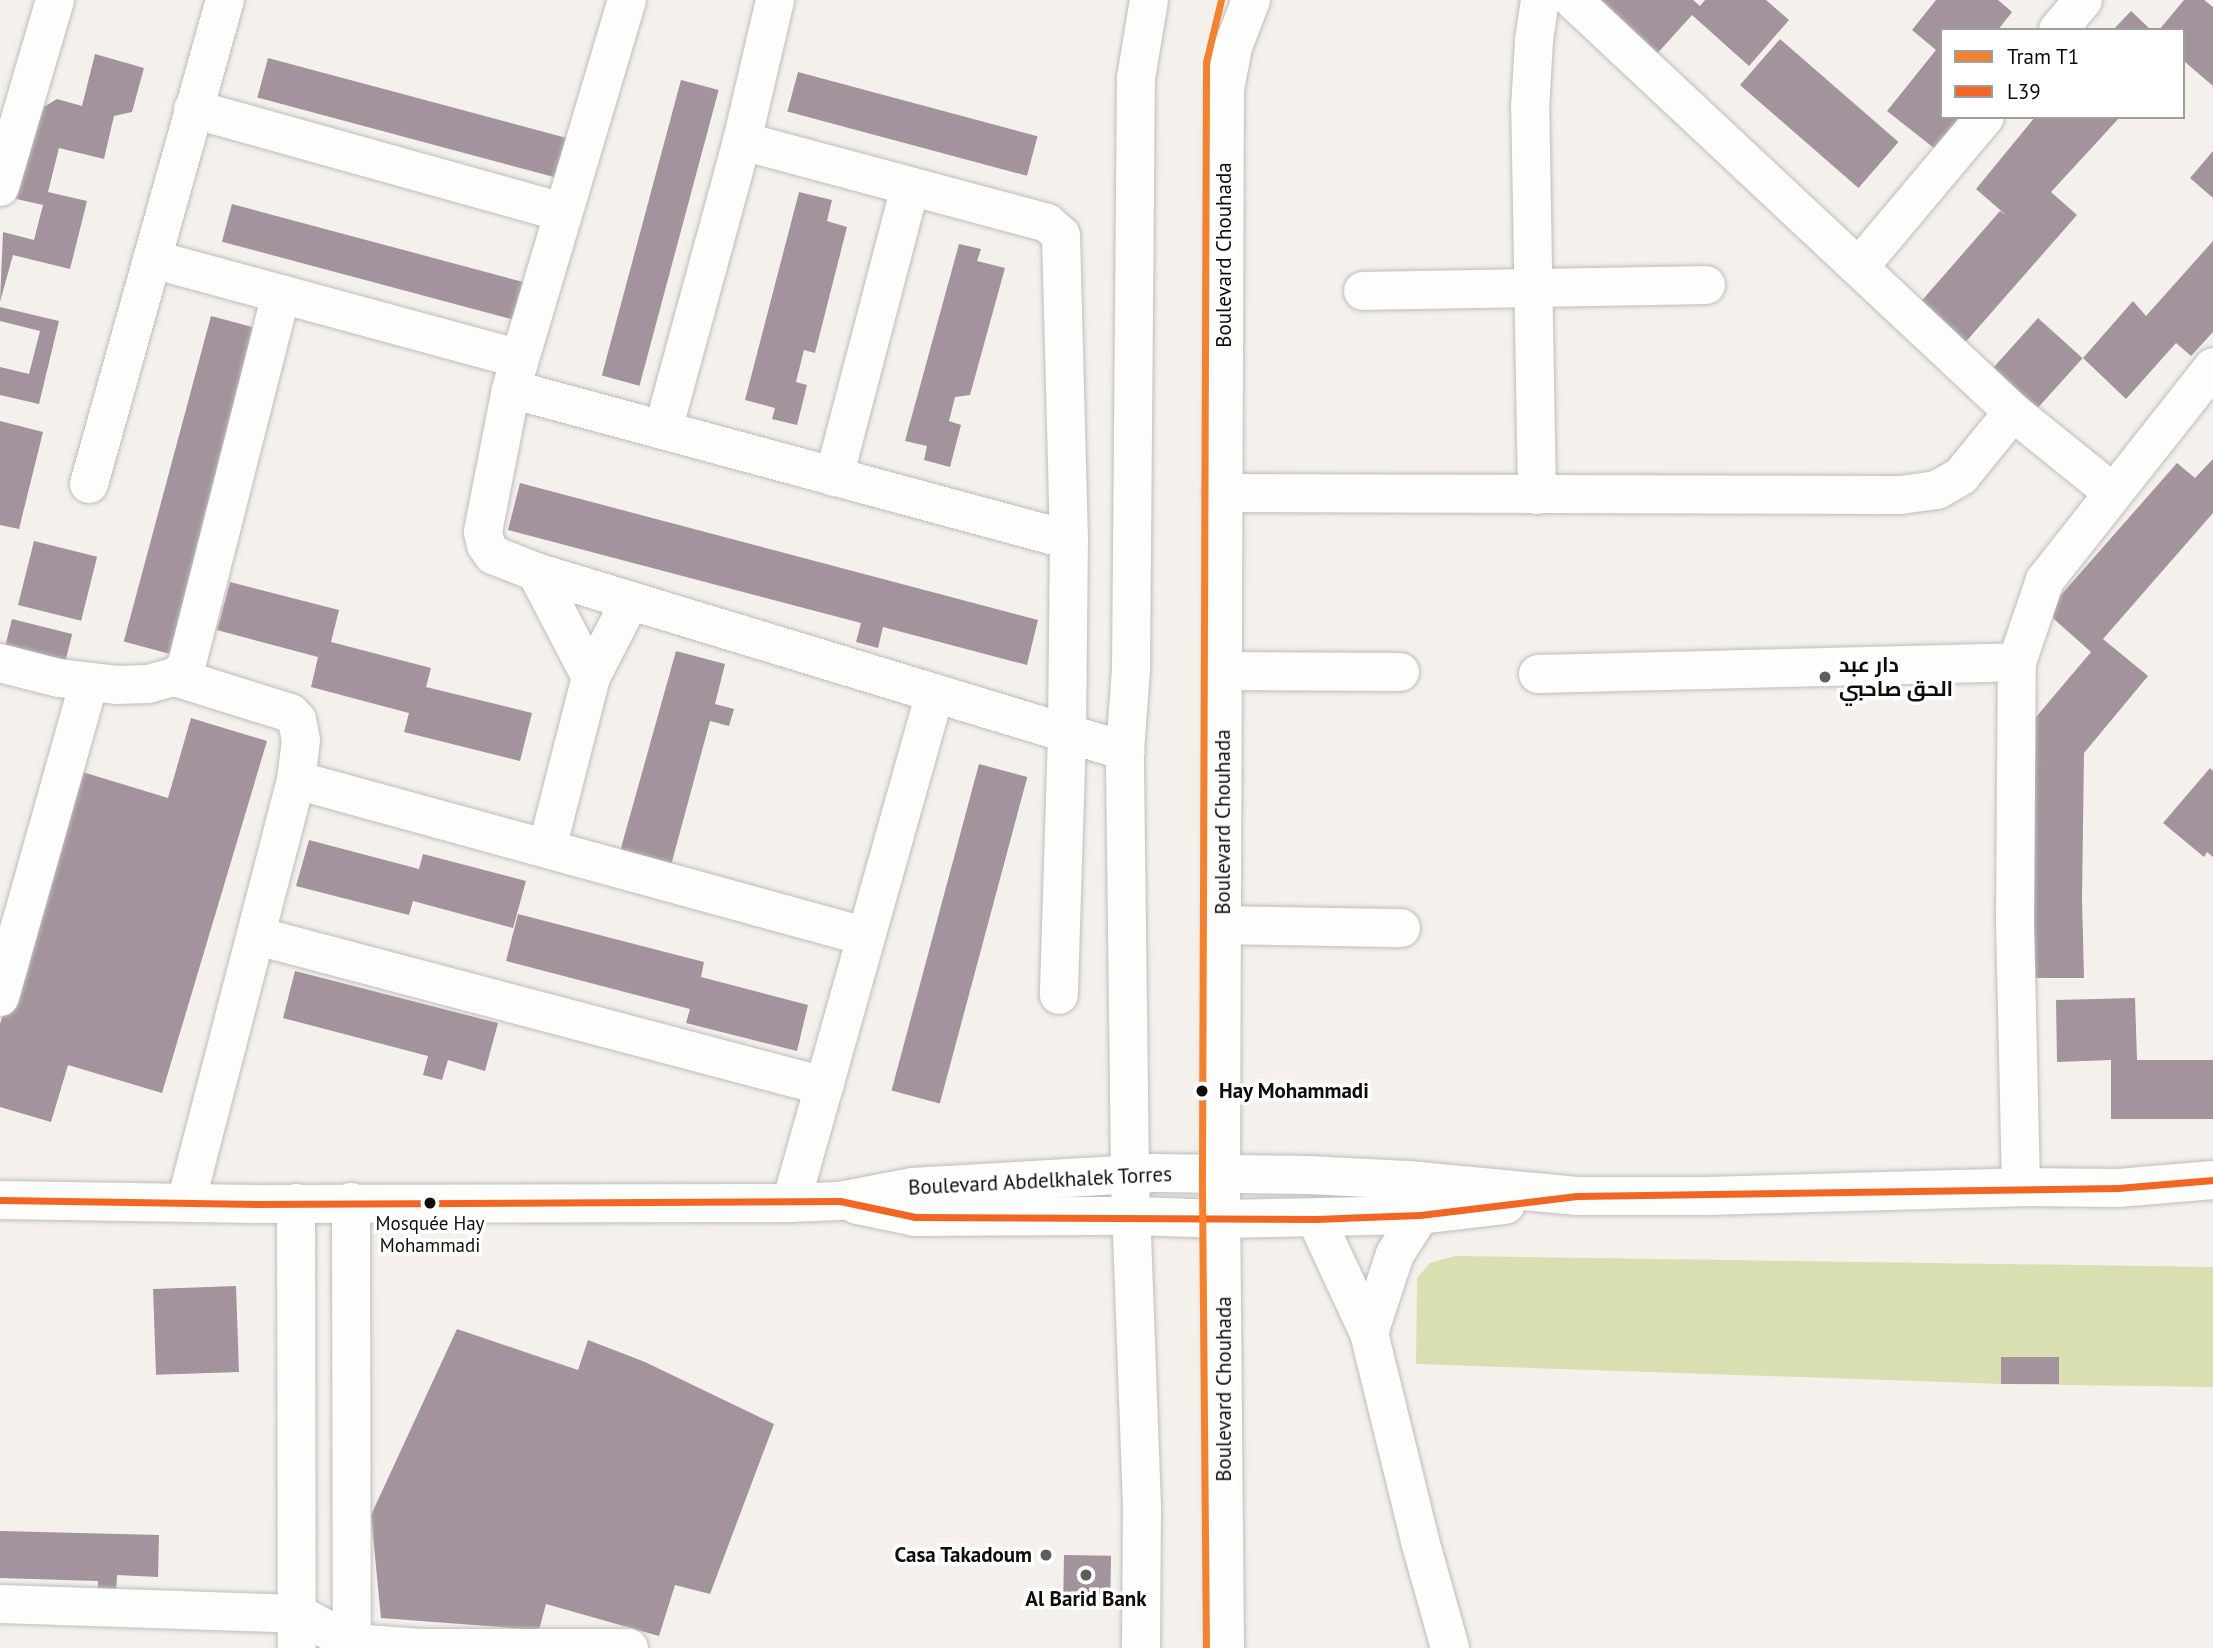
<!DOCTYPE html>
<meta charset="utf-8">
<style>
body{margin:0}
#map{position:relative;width:2213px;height:1648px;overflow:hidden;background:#f4f1ed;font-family:"PT Sans",Cairo,sans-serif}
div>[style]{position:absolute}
.green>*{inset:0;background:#dadfb2}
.building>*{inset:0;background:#a2939d;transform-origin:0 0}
.roads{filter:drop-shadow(0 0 2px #bfbdba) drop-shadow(0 0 2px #bfbdba)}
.minor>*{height:38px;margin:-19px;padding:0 19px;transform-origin:19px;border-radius:19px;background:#fdfdfc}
.bus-1>*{height:7px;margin:-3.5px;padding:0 3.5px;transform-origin:3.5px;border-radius:3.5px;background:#f26522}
.tram-1>*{height:7px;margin:-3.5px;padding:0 3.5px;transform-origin:3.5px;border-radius:3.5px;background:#f38230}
.dots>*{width:19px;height:19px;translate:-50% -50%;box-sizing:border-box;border:4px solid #fff;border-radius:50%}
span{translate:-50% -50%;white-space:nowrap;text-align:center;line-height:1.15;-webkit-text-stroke:7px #fff;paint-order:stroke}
.bus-label{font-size:19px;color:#0f0d0b}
.street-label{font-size:21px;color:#0f0d0b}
.poi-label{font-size:21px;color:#0f0d0b;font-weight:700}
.left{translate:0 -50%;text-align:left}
.right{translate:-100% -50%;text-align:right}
.stop-label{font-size:21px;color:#0f0d0b;font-weight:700}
.legend{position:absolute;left:1940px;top:28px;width:245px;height:91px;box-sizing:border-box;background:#fff;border:2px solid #9f9e9d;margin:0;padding:9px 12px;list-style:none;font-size:21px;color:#0f0d0b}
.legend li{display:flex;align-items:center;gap:14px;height:35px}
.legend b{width:35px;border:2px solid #9f9e9d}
</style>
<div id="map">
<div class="green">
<div style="clip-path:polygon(1455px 1256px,2213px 1267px,2213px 1387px,2002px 1384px,1416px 1364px,1417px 1278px,1430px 1263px)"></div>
</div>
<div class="building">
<div style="clip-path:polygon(1588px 0,1693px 0,1700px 6px,1705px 0,1766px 0,1789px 20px,1749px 66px,1692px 15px,1654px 57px)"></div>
<div style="clip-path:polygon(1936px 0,1998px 0,2012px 12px,1998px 30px,1942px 30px,1942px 117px,1967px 117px,1939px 152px,1887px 111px,1936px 50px,1912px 30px)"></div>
<div style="clip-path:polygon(2184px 0,2204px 0,2213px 7px,2213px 86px,2185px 62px,2183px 30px,2159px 30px)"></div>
<div style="clip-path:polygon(2131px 11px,2151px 30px,2113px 30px)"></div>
<div style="left:1780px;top:39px;width:157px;height:61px;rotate:41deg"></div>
<div style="clip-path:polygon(95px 54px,144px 68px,132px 112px,114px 116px,104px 159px,59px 148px,48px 192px,87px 201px,70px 269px,13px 255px,0 302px,3px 232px,34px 240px,43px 205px,12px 198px,32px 114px,57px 99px,82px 106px)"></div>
<div style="left:268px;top:58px;width:310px;height:41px;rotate:15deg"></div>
<div style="left:798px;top:72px;width:248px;height:41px;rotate:15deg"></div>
<div style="left:681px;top:80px;width:39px;height:306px;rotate:15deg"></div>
<div style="clip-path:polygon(2035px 117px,2120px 117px,2051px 192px,2077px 215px,1963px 345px,1918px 305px,2000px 211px,2006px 215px,1976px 189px)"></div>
<div style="clip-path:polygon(2213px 151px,2213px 198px,2190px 178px)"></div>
<div style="clip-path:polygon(799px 192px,832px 200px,827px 221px,847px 227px,815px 353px,804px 350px,796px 382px,807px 385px,797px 425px,772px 419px,775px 408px,745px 400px)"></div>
<div style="left:232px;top:204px;width:310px;height:39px;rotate:15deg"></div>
<div style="clip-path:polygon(2213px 241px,2213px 332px,2191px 356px,2176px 343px,2126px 399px,2083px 358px,2133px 301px,2146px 316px)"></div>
<div style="clip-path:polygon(959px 244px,981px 249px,977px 261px,1005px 268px,970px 395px,955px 397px,949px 421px,961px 425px,950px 467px,924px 460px,927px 446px,905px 441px)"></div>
<div style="clip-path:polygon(0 307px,59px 321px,39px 404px,0 395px,0 367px,29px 374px,40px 331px,0 321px)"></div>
<div style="left:211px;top:316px;width:51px;height:337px;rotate:15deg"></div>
<div style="left:2038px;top:318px;width:60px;height:78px;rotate:42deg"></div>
<div style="clip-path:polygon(0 421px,43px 432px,19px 529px,0 525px)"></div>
<div style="clip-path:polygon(2213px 459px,2213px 513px,2103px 639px,2148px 676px,2084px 753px,2082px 899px,2084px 978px,2025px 978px,2025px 730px,2091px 652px,2046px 612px,2177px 463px,2195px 478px)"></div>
<div style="clip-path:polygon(520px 483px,1038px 620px,1027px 665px,883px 627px,878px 648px,856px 642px,861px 623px,508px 530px)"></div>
<div style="left:34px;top:541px;width:65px;height:66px;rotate:14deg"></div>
<div style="clip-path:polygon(230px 582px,339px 610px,331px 642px,431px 668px,426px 687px,532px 713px,520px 761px,404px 732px,409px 713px,311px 687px,318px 657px,217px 630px)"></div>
<div style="left:12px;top:619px;width:62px;height:42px;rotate:14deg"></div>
<div style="clip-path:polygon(676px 651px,725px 664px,715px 704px,734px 709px,729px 726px,710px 721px,670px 869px,619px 855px)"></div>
<div style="clip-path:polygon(191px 718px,267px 741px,162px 1093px,68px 1065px,51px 1122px,0 1107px,0 1024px,76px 770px,168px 798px)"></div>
<div style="left:979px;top:764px;width:50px;height:338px;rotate:15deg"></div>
<div style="clip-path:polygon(2210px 768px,2213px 771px,2213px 857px,2207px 852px,2204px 857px,2163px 823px)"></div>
<div style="clip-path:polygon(309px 840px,419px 869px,423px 854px,526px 881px,513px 928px,413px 901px,409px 915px,296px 886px)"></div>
<div style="clip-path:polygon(518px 914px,704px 962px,701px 977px,808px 1005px,797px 1051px,686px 1023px,690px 1009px,506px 961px)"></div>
<div style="clip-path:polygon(295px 971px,498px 1023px,485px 1071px,448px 1060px,442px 1080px,423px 1075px,428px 1056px,283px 1018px)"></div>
<div style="clip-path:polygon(2135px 998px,2137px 1060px,2213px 1060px,2213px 1119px,2111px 1119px,2111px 1060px,2057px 1062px,2056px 1000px)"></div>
<div style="left:236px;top:1286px;width:86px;height:83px;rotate:88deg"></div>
<div style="clip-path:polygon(457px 1329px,578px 1370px,588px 1340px,645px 1362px,774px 1424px,710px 1594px,675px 1585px,659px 1636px,546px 1604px,539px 1630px,381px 1618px,371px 1515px)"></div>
<div style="left:2001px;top:1357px;width:58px;height:27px"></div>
<div style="clip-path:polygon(0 1531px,159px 1535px,158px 1577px,117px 1575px,116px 1594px,98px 1593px,98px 1581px,0 1578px)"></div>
<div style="left:1064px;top:1555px;width:47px;height:39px;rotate:1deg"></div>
</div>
<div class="roads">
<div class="minor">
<div style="left:627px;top:0;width:406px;rotate:106.6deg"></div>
<div style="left:511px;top:389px;width:146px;rotate:101.1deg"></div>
<div style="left:483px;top:532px;width:13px;rotate:77deg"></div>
<div style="left:486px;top:545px;width:12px;rotate:55deg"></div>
<div style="left:493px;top:555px;width:46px;rotate:21.6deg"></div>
<div style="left:536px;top:572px;width:616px;rotate:16.9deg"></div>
<div style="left:1573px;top:0;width:603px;rotate:43.12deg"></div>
<div style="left:2013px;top:412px;width:127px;rotate:38.9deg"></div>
<div style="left:2058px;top:30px;width:39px;rotate:-50deg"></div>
<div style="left:193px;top:109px;width:384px;rotate:15.6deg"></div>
<div style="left:742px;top:141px;width:316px;rotate:15deg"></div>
<div style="left:1047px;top:223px;width:18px;rotate:41deg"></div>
<div style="left:1061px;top:235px;width:305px;rotate:88.5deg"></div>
<div style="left:1069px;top:540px;width:195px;rotate:90.6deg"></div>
<div style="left:1067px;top:735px;width:260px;rotate:91.8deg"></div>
<div style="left:0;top:187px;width:195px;rotate:-73.6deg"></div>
<div style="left:152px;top:259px;width:381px;rotate:15.2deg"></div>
<div style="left:1859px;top:267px;width:196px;rotate:-50deg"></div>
<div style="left:1363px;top:291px;width:343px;rotate:-1deg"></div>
<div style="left:511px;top:389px;width:578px;rotate:15.14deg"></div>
<div style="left:663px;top:430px;width:300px;rotate:-74.7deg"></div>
<div style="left:742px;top:141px;width:145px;rotate:-76.8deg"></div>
<div style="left:834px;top:477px;width:300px;rotate:-75.3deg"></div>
<div style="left:89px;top:484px;width:503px;rotate:-74.31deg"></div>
<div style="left:1222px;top:493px;width:679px;rotate:0.17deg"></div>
<div style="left:1901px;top:495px;width:36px;rotate:-8deg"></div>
<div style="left:1937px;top:490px;width:28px;rotate:-30deg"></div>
<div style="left:1961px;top:476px;width:82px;rotate:-50.9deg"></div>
<div style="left:1537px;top:495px;width:387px;rotate:-91deg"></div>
<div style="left:1530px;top:108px;width:68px;rotate:-86.6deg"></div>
<div style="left:1534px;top:40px;width:40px;rotate:-81.5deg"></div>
<div style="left:536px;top:572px;width:119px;rotate:62.4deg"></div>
<div style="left:591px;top:677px;width:177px;rotate:104.4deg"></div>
<div style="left:0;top:663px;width:61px;rotate:14.3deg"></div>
<div style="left:59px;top:678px;width:58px;rotate:6.9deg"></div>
<div style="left:117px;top:685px;width:31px;rotate:-2deg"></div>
<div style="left:148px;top:684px;width:28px;rotate:-15deg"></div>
<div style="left:175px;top:677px;width:15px;rotate:-42deg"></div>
<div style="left:186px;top:667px;width:385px;rotate:-75.7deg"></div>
<div style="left:1224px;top:671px;width:176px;rotate:0.3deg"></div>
<div style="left:1538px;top:674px;width:479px;rotate:-1.4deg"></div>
<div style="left:175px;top:677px;width:121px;rotate:17.4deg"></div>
<div style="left:290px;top:713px;width:10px;rotate:45deg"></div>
<div style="left:297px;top:720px;width:20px;rotate:79deg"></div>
<div style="left:301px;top:740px;width:40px;rotate:97.1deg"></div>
<div style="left:296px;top:780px;width:436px;rotate:104.6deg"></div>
<div style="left:591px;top:677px;width:85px;rotate:-62.8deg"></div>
<div style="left:296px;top:780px;width:589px;rotate:15.36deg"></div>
<div style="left:1222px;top:925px;width:179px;rotate:1deg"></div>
<div style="left:257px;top:936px;width:587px;rotate:14.82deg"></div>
<div style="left:0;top:997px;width:326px;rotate:-74.2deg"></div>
<div style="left:2021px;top:1187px;width:266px;rotate:-91.3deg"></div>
<div style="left:2015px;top:921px;width:259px;rotate:-89.6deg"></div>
<div style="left:2017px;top:662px;width:87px;rotate:-71.1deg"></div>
<div style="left:2045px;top:580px;width:271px;rotate:-51.7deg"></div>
<div style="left:0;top:1200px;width:257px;rotate:0.9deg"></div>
<div style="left:257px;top:1204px;width:534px;rotate:-0.11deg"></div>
<div style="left:791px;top:1203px;width:49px;rotate:-2.3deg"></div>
<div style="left:840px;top:1201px;width:73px;rotate:-11deg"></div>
<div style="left:912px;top:1187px;width:242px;rotate:-3.3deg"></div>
<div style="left:1154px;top:1173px;width:155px;rotate:0.7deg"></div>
<div style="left:1309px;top:1175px;width:99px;rotate:2.9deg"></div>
<div style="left:1408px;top:1180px;width:170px;rotate:5.4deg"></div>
<div style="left:1577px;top:1196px;width:130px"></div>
<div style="left:1707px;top:1196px;width:314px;rotate:-1.6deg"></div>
<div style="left:2021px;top:1187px;width:97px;rotate:0.6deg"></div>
<div style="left:2118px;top:1188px;width:95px;rotate:-4.8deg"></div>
<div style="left:351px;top:1202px;width:446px;rotate:89.9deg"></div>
<div style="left:296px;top:1203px;width:445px;rotate:89.9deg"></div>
<div style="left:791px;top:1203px;width:530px;rotate:-74.23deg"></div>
<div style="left:857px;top:1205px;width:59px;rotate:11.7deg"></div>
<div style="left:915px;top:1217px;width:218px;rotate:-0.3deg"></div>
<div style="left:1133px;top:1216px;width:90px;rotate:1.9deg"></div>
<div style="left:1223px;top:1219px;width:197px;rotate:-1.2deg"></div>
<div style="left:1420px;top:1215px;width:86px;rotate:-6.7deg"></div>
<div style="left:1316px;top:1219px;width:126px;rotate:65.1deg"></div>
<div style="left:1369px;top:1333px;width:214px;rotate:76.2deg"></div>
<div style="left:1420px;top:1541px;width:111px;rotate:74.3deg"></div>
<div style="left:1369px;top:1333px;width:83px;rotate:-71.8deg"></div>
<div style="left:1395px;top:1254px;width:46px;rotate:-57.3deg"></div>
<div style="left:0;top:1604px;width:298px;rotate:1.9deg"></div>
<div style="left:298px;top:1614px;width:61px;rotate:28.2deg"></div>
<div style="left:352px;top:1643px;width:69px;rotate:4.1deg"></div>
<div style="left:421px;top:1648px;width:208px"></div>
<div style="left:1141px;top:1648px;width:141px;rotate:-89.6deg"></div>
<div style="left:1142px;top:1507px;width:334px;rotate:-92.1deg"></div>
<div style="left:1130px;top:1173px;width:422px;rotate:-90.7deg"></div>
<div style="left:1125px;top:751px;width:82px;rotate:-85.8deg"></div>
<div style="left:1131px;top:669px;width:591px;rotate:-89.52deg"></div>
<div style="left:1136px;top:78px;width:79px;rotate:-80.5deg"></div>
<div style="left:1225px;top:1648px;width:475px;rotate:-90.5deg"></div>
<div style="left:1221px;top:1173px;width:1084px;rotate:-89.79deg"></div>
<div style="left:1225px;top:89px;width:43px;rotate:-79.2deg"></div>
<div style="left:1233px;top:47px;width:50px;rotate:-69deg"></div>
</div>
</div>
<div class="bus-1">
<div style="left:0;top:1200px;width:257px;rotate:0.9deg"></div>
<div style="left:257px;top:1204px;width:583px;rotate:-0.29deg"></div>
<div style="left:840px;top:1201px;width:77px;rotate:12deg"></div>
<div style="left:915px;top:1217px;width:401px;rotate:0.3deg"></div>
<div style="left:1316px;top:1219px;width:104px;rotate:-2.2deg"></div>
<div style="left:1420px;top:1215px;width:158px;rotate:-6.9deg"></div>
<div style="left:1577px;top:1196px;width:541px;rotate:-0.85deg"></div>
<div style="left:2118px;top:1188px;width:95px;rotate:-4.8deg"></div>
</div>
<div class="tram-1">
<div style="left:1206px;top:1648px;width:475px;rotate:-90.5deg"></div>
<div style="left:1202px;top:1173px;width:1111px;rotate:-89.79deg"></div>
<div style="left:1206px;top:62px;width:64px;rotate:-76.4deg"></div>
</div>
<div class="dots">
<div style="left:1825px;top:677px;background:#5f5d5a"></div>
<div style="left:1202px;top:1091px;background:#0f0d0b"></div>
<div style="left:430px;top:1203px;background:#0f0d0b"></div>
<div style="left:1046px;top:1555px;background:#5f5d5a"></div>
<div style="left:1086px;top:1575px;background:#5f5d5a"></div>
</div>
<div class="bus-label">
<span style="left:430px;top:1235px">Mosquée Hay<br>Mohammadi</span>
</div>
<div class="street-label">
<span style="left:1224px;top:255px;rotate:-90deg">Boulevard Chouhada</span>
<span style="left:1223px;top:822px;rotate:-90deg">Boulevard Chouhada</span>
<span style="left:1040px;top:1181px;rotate:-3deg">Boulevard Abdelkhalek Torres</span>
<span style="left:1224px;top:1389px;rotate:-90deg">Boulevard Chouhada</span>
</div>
<div class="poi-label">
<span class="left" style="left:1839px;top:677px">دار عبد<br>الحق صاحبي</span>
<span class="right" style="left:1032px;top:1555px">Casa Takadoum</span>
<span style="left:1086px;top:1599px">Al Barid Bank</span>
</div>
<div class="stop-label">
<span class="left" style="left:1219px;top:1091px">Hay Mohammadi</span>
</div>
<ul class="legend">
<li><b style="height:9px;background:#f38230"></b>Tram T1</li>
<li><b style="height:9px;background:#f26522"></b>L39</li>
</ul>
</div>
